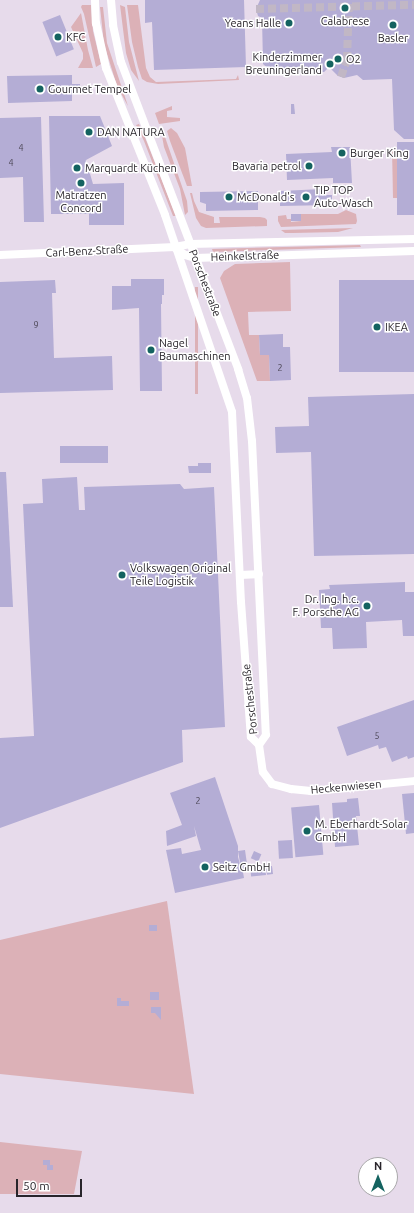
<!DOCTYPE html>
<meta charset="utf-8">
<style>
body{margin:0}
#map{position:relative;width:414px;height:1213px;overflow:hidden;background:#e7dbeb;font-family:Ubuntu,sans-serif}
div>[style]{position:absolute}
.green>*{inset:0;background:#dcb1b7;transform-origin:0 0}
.building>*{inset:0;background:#b4add5;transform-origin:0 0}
.street-tunnel>*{height:8px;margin-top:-4px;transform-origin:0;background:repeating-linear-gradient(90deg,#c1b7c5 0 8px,transparent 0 12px)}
.street>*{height:8px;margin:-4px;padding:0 4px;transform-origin:4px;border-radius:4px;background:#fff}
.dots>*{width:11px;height:11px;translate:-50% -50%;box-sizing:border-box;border:2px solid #fff;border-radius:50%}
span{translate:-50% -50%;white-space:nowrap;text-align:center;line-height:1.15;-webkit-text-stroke:3px #fff;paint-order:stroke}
.number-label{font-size:9px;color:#4c4756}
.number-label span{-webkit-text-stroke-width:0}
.poi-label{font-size:11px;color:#29252b}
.right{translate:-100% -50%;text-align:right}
.left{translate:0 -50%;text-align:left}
.street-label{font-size:11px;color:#29252b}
.north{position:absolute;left:358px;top:1157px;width:40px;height:40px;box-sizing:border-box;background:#fff;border:1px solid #a9a8aa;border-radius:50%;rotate:0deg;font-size:11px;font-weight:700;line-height:16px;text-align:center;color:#29252b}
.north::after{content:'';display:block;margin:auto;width:14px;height:18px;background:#146360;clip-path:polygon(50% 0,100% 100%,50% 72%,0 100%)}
.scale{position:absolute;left:16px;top:1179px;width:66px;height:18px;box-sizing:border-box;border:2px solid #29252b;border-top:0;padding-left:5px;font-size:12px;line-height:14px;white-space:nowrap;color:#29252b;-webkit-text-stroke:3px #fff;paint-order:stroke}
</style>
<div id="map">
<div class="green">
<div style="clip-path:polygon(82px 5px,91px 5px,93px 31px,101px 64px,96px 67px,84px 14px,81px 7px)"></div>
<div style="clip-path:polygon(120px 5px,125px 7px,129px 42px,139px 81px,131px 70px,126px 53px)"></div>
<div style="clip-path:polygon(127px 5px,138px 5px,146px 68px,150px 77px,156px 82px,236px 79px,238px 75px,239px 80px,158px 84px,147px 82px,142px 79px,138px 67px,132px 42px)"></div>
<div style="clip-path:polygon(100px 7px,103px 7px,107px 43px,128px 106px,117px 86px,104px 44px)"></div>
<div style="clip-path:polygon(81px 13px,88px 50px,93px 68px,78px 68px,83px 59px,83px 53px,71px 27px)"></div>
<div style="clip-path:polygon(172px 106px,172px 110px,167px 111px,167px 117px,180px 118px,180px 121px,159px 124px,155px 113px)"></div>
<div style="clip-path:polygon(139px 124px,146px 140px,176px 216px,173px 216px,144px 141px,136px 125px)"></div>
<div style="clip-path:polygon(171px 128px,177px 133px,185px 148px,192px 186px,187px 186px,170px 141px,167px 131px)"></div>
<div style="clip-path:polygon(162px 136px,165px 137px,187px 201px,188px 212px,185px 215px,180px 189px,164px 147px)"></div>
<div style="clip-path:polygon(392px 148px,397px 153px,399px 198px,393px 198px)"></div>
<div style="clip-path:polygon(190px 193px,192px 193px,194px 201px,199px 212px,214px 217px,214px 223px,220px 223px,219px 217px,260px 217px,265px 218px,267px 220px,267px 226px,206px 228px,201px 226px,196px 218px)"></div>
<div style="clip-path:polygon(346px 210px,356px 214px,357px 221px,356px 224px,281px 227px,278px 221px,278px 216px,286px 215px,287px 219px,291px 219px,291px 222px,301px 221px,301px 214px,338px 214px)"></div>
<div style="clip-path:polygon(353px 228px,338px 232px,293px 233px,285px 233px,281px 230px)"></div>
<div style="clip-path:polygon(360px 245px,361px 247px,213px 252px,212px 249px)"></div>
<div style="clip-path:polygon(290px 262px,291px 311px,248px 312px,249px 335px,259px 335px,260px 355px,269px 355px,270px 381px,257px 381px,220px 278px,224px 271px,235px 264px)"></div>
<div style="left:195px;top:287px;width:3px;height:107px"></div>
<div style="clip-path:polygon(167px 901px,194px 1094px,0 1074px,0 940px)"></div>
<div style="clip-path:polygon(0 1142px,82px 1151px,74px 1194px,0 1194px)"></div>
</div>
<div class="building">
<div style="clip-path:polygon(145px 0,244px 0,246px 67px,154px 70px,152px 22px,145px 23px)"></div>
<div style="clip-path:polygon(260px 0,414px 0,414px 139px,404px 139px,394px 130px,392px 79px,363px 80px,357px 75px,344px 78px,338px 76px,329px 67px,324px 72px,273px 73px,263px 64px,262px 18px,258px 16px,256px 9px)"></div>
<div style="left:60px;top:15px;width:37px;height:19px;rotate:68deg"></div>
<div style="clip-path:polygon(72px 75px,72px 84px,80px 84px,80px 91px,72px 91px,72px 101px,8px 103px,7px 76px)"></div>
<div style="clip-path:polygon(291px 104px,294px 104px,295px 114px,291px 114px)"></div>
<div style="clip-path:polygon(49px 116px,100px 116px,112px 146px,86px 160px,93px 184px,124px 183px,124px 225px,89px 225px,89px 214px,51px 214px)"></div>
<div style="clip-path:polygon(41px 117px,44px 222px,24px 222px,23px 177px,0 178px,0 118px)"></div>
<div style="left:397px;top:142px;width:17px;height:73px"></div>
<div style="clip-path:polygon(331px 147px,350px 147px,352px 183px,333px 183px,333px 178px,287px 180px,286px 154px,332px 152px)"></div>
<div style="clip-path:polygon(323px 189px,323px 195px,332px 195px,332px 205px,280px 206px,280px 191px)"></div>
<div style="clip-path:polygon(258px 191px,258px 210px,206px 211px,206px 204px,200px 202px,200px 192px)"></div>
<div style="left:301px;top:214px;width:7px;height:10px;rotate:90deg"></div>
<div style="clip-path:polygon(131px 279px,164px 279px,164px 295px,162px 295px,162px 304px,161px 304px,162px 391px,140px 391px,139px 308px,112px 310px,112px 286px,131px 286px)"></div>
<div style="clip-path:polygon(55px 280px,56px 293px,52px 293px,54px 358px,112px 356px,113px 390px,0 393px,0 282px)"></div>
<div style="left:414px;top:280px;width:92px;height:75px;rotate:90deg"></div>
<div style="clip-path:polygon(283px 334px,283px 347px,290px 347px,291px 380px,270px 381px,269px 355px,260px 355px,259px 335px)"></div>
<div style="clip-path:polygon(414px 394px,414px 554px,314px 556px,311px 452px,276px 453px,275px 427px,309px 426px,308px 397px)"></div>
<div style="left:108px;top:446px;width:17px;height:48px;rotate:90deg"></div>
<div style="clip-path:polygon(198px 463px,211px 463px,211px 473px,189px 473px,188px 466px,198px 466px)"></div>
<div style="clip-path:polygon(0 472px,6px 472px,13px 607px,0 607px)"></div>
<div style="clip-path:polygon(77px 477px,79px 510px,85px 510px,84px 487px,180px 484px,184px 489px,214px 487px,225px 727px,182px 730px,183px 762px,0 828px,0 738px,34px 736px,23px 504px,43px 503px,42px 479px)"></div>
<div style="clip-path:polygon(405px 582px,405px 592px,414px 592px,414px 636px,403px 636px,402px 620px,366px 622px,367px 648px,333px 649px,332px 628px,321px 628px,319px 590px,330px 589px,329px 585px)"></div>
<div style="clip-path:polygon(414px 700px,414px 757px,408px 759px,407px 756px,392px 762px,386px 747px,379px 749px,378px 745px,347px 756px,337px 727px)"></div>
<div style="clip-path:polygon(215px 777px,238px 846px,238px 857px,241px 868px,238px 851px,245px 850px,248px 871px,243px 872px,244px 878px,175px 893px,166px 850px,181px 848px,182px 854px,201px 850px,194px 826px,196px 836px,167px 846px,166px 831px,182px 825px,170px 793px)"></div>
<div style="clip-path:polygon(414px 793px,414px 833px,406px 834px,402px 794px)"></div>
<div style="clip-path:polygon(358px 798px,360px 816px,356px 816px,359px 845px,335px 847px,332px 803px,347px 802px,347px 799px)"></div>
<div style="left:319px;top:805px;width:50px;height:28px;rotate:85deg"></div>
<div style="left:292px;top:840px;width:18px;height:14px;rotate:87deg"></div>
<div style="left:254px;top:851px;width:8px;height:8px;rotate:23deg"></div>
<div style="left:265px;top:865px;width:10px;height:15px;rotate:84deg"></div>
<div style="left:272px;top:866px;width:8px;height:6px;rotate:83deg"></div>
<div style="left:149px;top:925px;width:8px;height:6px"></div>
<div style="left:150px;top:992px;width:9px;height:8px"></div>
<div style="clip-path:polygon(117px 998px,121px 998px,121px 1001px,129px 1001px,129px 1006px,117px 1006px)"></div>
<div style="clip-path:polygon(151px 1007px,161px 1007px,161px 1020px,155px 1013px,151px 1013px)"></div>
<div style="clip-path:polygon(43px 1160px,50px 1160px,50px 1165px,53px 1165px,53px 1170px,47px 1170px,47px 1165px,43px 1165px)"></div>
</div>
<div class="street-tunnel">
<div style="left:256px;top:9px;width:158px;rotate:-1.5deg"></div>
<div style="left:341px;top:77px;width:18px;rotate:-71deg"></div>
<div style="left:347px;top:60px;width:60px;rotate:-88.1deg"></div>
</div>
<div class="street">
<div style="left:95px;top:0;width:23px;rotate:88deg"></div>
<div style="left:96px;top:23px;width:46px;rotate:77.5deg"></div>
<div style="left:106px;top:68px;width:158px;rotate:68.1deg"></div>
<div style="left:165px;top:215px;width:208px;rotate:71.2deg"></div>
<div style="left:232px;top:412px;width:190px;rotate:87.3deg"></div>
<div style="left:241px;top:602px;width:135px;rotate:85.8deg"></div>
<div style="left:251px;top:737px;width:11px;rotate:45deg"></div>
<div style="left:111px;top:0;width:25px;rotate:85deg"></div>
<div style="left:113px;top:25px;width:38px;rotate:78deg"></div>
<div style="left:121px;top:62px;width:329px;rotate:69.1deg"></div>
<div style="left:238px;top:369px;width:30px;rotate:73deg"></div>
<div style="left:247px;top:398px;width:43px;rotate:83.4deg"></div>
<div style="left:252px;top:441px;width:294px;rotate:87.3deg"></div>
<div style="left:266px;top:735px;width:12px;rotate:125deg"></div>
<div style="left:175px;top:248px;width:12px;rotate:35deg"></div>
<div style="left:185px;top:255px;width:10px;rotate:17deg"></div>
<div style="left:195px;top:258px;width:219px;rotate:-1.8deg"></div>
<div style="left:0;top:255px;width:175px;rotate:-2.6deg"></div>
<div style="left:175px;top:247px;width:15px;rotate:-11deg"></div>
<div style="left:190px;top:244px;width:224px;rotate:-1.3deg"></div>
<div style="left:240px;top:575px;width:19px;rotate:-3deg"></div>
<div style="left:259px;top:745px;width:27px;rotate:82deg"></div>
<div style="left:263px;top:772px;width:15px;rotate:53deg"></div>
<div style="left:272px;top:784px;width:20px;rotate:15deg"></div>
<div style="left:291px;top:789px;width:20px;rotate:6deg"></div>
<div style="left:311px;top:791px;width:103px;rotate:-5.5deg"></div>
</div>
<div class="dots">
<div style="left:345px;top:8px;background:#146360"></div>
<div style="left:289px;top:23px;background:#146360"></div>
<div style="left:393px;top:25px;background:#146360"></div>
<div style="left:58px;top:37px;background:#146360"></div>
<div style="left:338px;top:59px;background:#146360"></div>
<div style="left:330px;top:64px;background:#146360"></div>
<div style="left:40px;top:89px;background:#146360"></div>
<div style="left:89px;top:132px;background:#146360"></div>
<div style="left:342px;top:153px;background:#146360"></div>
<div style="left:309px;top:166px;background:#146360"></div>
<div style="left:77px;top:168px;background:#146360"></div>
<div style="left:81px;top:183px;background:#146360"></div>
<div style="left:229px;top:197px;background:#146360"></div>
<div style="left:306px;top:197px;background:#146360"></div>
<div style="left:377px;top:327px;background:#146360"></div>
<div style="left:151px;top:350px;background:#146360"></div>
<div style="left:122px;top:575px;background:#146360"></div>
<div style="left:367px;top:606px;background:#146360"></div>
<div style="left:307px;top:831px;background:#146360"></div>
<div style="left:205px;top:867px;background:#146360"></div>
</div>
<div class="number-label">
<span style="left:21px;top:148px">4</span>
<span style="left:11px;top:163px">4</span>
<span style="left:36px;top:325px">9</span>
<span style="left:280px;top:368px">2</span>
<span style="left:377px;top:736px">5</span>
<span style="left:198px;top:801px">2</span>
</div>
<div class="poi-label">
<span style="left:345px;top:21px">Calabrese</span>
<span class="right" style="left:281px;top:23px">Yeans Halle</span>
<span class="left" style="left:66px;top:37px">KFC</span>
<span style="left:393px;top:38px">Basler</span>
<span class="right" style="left:322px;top:64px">Kinderzimmer<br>Breuningerland</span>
<span class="left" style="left:346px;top:59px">O2</span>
<span class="left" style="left:48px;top:89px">Gourmet Tempel</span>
<span class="left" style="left:97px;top:132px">DAN NATURA</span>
<span class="left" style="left:350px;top:153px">Burger King</span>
<span class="right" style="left:301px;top:166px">Bavaria petrol</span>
<span class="left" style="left:85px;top:168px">Marquardt Küchen</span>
<span class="left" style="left:314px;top:197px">TIP TOP<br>Auto-Wasch</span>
<span style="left:81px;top:202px">Matratzen<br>Concord</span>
<span class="left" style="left:237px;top:197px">McDonald's</span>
<span class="left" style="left:385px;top:327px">IKEA</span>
<span class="left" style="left:159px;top:350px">Nagel<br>Baumaschinen</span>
<span class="left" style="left:130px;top:575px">Volkswagen Original<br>Teile Logistik</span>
<span class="right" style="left:359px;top:606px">Dr. Ing. h.c.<br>F. Porsche AG</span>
<span class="left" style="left:315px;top:831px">M. Eberhardt-Solar<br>GmbH</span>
<span class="left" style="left:213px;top:867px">Seitz GmbH</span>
</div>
<div class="street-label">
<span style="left:87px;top:251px;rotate:-3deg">Carl-Benz-Straße</span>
<span style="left:245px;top:256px;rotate:-2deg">Heinkelstraße</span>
<span style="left:205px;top:283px;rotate:69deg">Porschestraße</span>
<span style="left:250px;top:699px;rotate:-96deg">Porschestraße</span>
<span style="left:346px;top:787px;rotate:-5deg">Heckenwiesen</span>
</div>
<div class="north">N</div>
<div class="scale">50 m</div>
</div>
